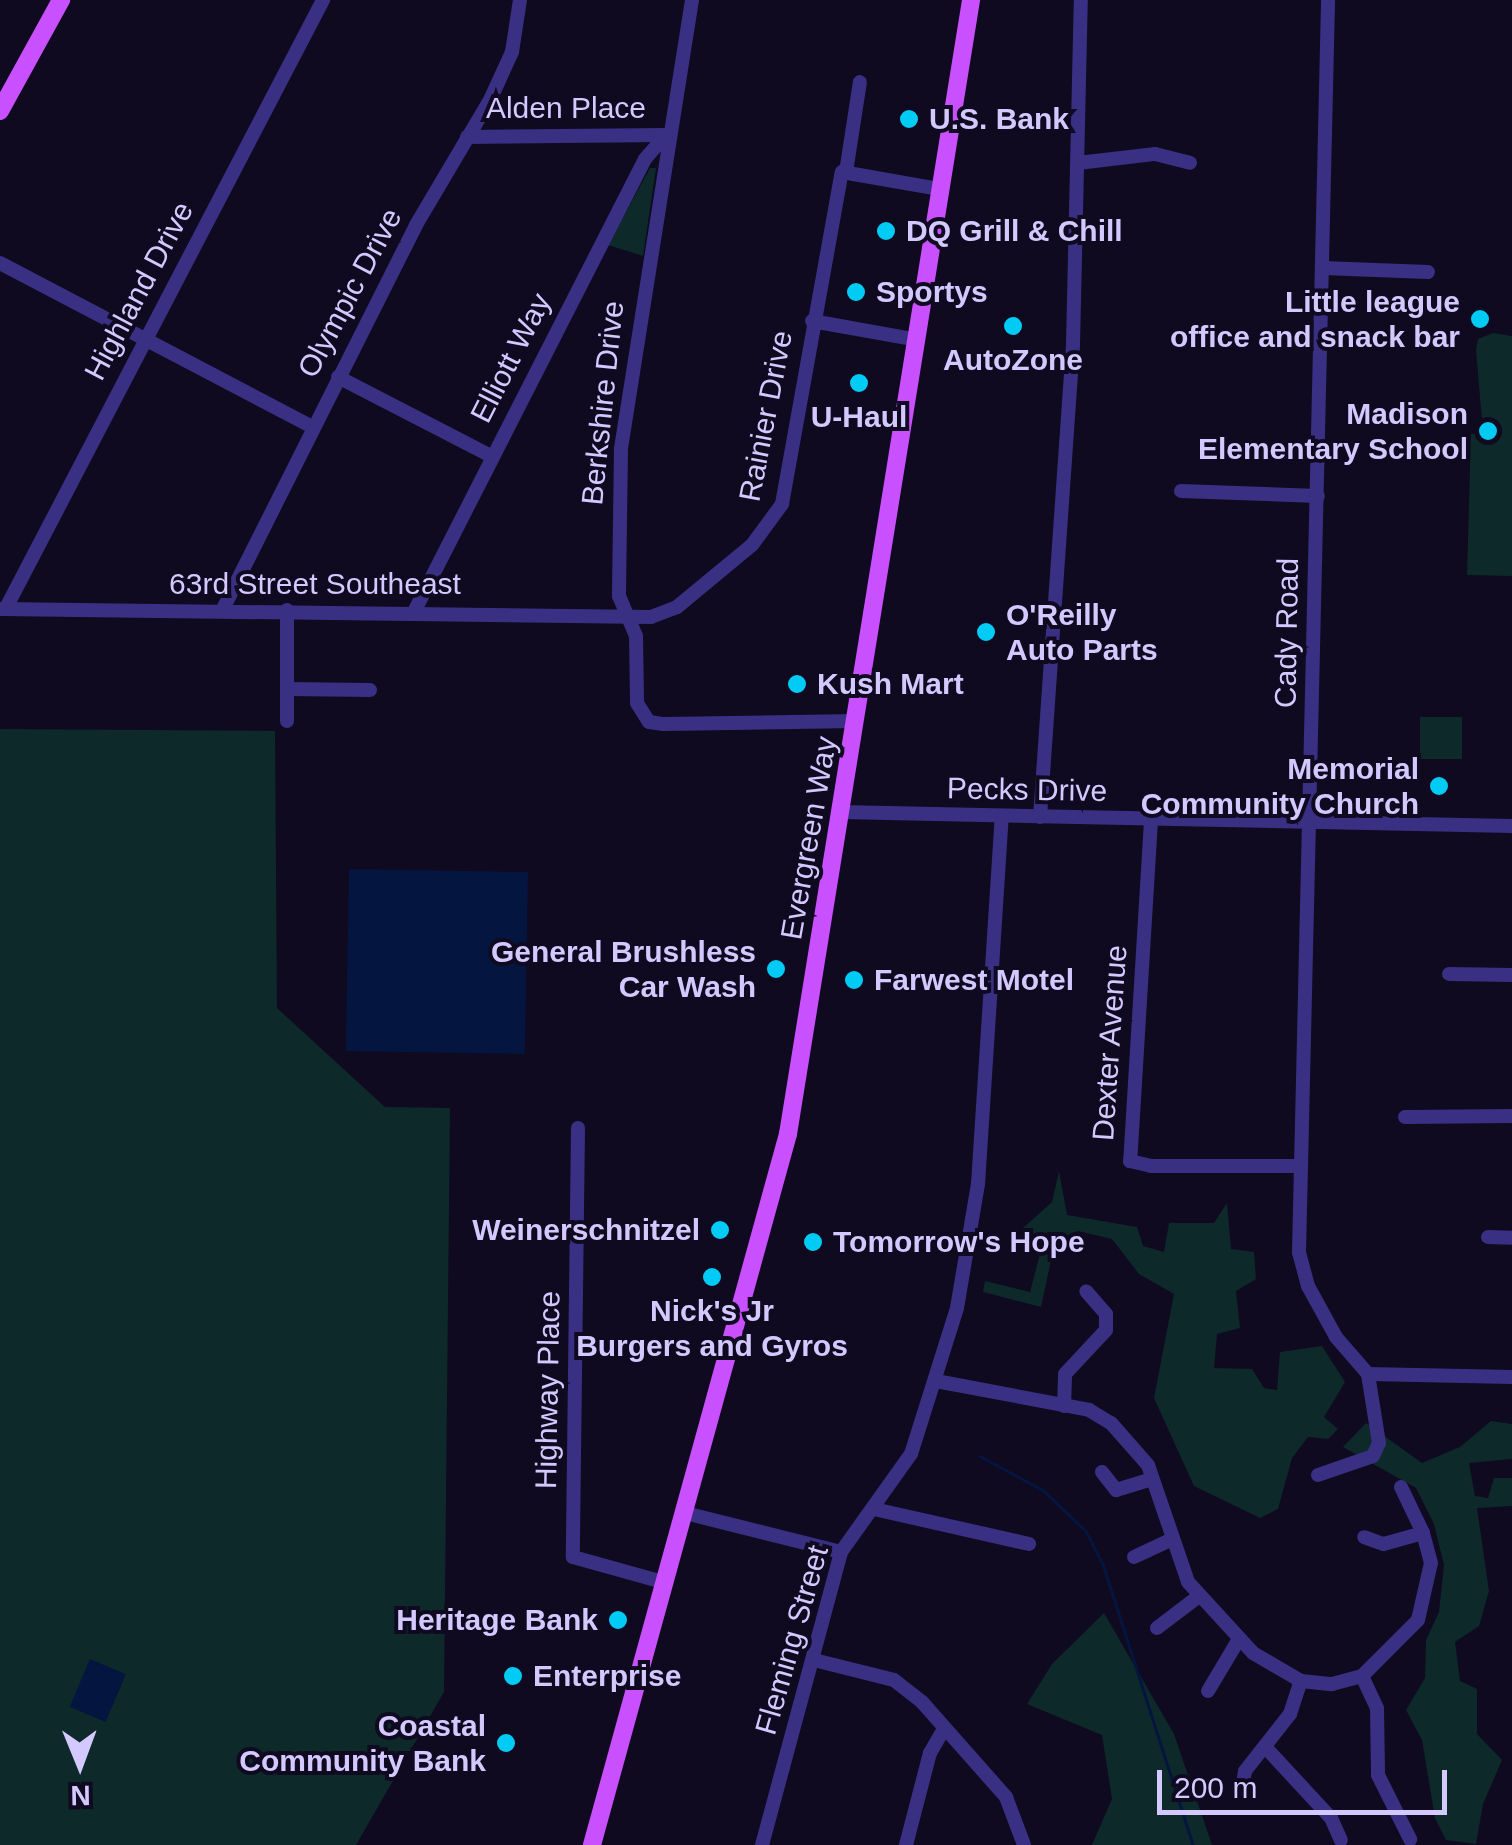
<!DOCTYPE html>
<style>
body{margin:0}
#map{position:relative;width:1512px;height:1845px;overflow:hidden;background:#0f0a20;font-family:Arial,sans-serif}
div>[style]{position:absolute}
.green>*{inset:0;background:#0d292a;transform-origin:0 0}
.water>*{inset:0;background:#04163f;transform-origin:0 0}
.stream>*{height:2.5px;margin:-1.25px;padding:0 1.25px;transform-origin:1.25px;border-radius:1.25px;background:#04163f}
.minor>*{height:14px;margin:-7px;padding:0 7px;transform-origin:7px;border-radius:7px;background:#393084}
.major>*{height:18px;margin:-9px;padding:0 9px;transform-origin:9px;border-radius:9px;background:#c950ff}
.dots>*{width:28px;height:28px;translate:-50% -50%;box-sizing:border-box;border:5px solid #0f0a20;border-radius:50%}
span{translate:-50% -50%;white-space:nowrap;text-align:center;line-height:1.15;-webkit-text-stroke:8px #0f0a20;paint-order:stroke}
.street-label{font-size:30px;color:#d3c9ff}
.poi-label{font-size:30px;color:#d3c9ff;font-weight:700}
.left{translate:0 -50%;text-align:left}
.right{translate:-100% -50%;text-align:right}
.north{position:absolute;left:30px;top:1715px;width:100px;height:100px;-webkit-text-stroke:8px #0f0a20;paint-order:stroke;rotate:179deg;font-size:28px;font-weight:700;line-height:40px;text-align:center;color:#d3c9ff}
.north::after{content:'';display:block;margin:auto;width:35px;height:45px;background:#d3c9ff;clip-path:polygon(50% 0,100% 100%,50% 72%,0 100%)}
.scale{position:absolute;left:1157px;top:1770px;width:290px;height:45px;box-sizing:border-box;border:5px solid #d3c9ff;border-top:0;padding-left:12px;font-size:30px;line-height:35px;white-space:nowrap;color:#d3c9ff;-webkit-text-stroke:8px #0f0a20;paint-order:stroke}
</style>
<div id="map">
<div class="green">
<div style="clip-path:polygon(650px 168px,656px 168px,643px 256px,608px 245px)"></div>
<div style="clip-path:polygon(1493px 333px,1512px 336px,1512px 576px,1467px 575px,1471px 434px,1483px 432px,1476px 350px,1478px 339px)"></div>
<div style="left:1420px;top:717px;width:42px;height:42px"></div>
<div style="clip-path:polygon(0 729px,275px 731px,277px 1008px,385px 1107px,450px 1108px,444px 1692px,356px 1845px,0 1845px)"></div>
<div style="clip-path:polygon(1059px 1171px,1067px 1215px,1137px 1227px,1143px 1246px,1164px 1252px,1169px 1223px,1214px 1223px,1227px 1203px,1231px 1249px,1254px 1252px,1256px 1279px,1236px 1291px,1240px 1328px,1217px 1334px,1214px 1368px,1252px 1369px,1264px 1388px,1277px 1390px,1280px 1352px,1322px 1346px,1345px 1382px,1324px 1417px,1338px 1429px,1328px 1439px,1308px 1437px,1292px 1458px,1278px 1509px,1260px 1518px,1194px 1486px,1154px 1398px,1174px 1294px,1139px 1274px,1112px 1239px,1078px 1231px,1055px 1242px,1041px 1307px,983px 1292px,985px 1281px,1030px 1292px,1041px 1250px,1022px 1229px,1052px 1202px)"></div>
<div style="clip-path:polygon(1491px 1421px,1512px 1424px,1512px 1459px,1469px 1463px,1475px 1496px,1488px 1498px,1494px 1478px,1512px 1478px,1512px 1506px,1477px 1508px,1489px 1591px,1479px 1626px,1455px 1642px,1460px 1681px,1477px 1689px,1477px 1734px,1502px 1760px,1483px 1804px,1476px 1844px,1446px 1840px,1435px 1818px,1422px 1740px,1406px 1710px,1425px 1678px,1426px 1640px,1439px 1612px,1444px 1565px,1434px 1524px,1416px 1488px,1343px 1447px,1366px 1423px,1422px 1463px,1460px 1447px)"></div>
<div style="clip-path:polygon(1104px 1613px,1174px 1734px,1212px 1845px,1092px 1845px,1112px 1799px,1102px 1735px,1027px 1704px,1052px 1664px)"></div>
</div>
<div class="water">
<div style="left:349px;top:869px;width:179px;height:182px;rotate:1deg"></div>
<div style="left:90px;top:1659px;width:39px;height:52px;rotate:23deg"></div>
</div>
<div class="stream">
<div style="left:980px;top:1456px;width:72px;rotate:28.4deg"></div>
<div style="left:1043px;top:1490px;width:59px;rotate:43.6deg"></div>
<div style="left:1086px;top:1531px;width:37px;rotate:63deg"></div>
<div style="left:1103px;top:1564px;width:295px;rotate:72.2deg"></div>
</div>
<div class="minor">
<div style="left:692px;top:0;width:455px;rotate:99deg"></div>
<div style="left:621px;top:449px;width:147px;rotate:90.8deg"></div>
<div style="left:619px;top:596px;width:43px;rotate:67deg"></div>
<div style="left:636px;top:636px;width:67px;rotate:89.1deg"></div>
<div style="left:637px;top:703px;width:22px;rotate:58deg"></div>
<div style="left:649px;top:722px;width:15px;rotate:8deg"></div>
<div style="left:664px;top:724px;width:192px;rotate:-0.9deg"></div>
<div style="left:467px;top:137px;width:199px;rotate:-0.6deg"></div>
<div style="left:1078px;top:163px;width:78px;rotate:-6.7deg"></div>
<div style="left:1155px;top:154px;width:36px;rotate:14deg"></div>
<div style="left:846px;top:172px;width:91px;rotate:-81.2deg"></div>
<div style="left:0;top:263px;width:351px;rotate:27.7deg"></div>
<div style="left:1323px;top:268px;width:105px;rotate:2.2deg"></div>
<div style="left:812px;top:321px;width:103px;rotate:10.1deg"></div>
<div style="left:338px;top:377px;width:172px;rotate:27.3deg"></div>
<div style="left:1181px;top:491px;width:137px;rotate:2.1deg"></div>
<div style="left:6px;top:608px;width:686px;rotate:-62.46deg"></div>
<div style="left:0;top:609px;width:651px;rotate:0.7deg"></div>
<div style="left:651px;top:617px;width:28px;rotate:-21deg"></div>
<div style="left:677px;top:607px;width:97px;rotate:-39.6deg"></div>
<div style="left:752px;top:545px;width:51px;rotate:-53.8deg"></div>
<div style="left:782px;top:504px;width:337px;rotate:-79.8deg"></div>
<div style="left:842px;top:172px;width:98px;rotate:9.9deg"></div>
<div style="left:287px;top:610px;width:111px;rotate:90deg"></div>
<div style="left:222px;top:611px;width:432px;rotate:-63.3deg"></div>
<div style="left:416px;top:225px;width:147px;rotate:-59.4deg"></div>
<div style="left:491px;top:98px;width:51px;rotate:-65.5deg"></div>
<div style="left:512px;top:52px;width:53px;rotate:-81.3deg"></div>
<div style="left:414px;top:612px;width:508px;rotate:-62.98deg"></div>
<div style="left:645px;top:159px;width:30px;rotate:-49deg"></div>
<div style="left:287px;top:689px;width:83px;rotate:0.7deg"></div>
<div style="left:840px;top:812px;width:672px;rotate:1.19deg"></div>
<div style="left:1040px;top:817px;width:474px;rotate:-86deg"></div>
<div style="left:1073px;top:344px;width:344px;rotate:-88.7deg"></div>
<div style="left:1151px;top:821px;width:341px;rotate:93.5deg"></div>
<div style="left:1130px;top:1161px;width:22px;rotate:13deg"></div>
<div style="left:1151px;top:1166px;width:147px"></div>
<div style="left:1449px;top:974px;width:63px;rotate:0.9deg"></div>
<div style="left:1405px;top:1117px;width:107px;rotate:-0.5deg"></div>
<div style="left:578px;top:1128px;width:429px;rotate:90.7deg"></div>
<div style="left:573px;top:1557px;width:97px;rotate:15.6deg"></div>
<div style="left:1488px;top:1237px;width:24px;rotate:2deg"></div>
<div style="left:1368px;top:1374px;width:144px;rotate:1.2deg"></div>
<div style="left:936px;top:1381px;width:156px;rotate:10.7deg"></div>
<div style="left:1089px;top:1410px;width:26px;rotate:31deg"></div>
<div style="left:1111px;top:1423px;width:56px;rotate:48.6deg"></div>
<div style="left:1148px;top:1465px;width:124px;rotate:71.1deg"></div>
<div style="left:1188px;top:1582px;width:96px;rotate:47.5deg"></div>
<div style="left:1253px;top:1653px;width:56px;rotate:30.3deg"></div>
<div style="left:1301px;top:1681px;width:31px;rotate:6deg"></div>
<div style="left:1332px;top:1684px;width:31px;rotate:-15deg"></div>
<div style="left:1362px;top:1676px;width:79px;rotate:-45deg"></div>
<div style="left:1418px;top:1620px;width:58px;rotate:-77.2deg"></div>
<div style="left:1431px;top:1563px;width:31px;rotate:-105deg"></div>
<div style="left:1423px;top:1533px;width:41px;rotate:164.6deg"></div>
<div style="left:1383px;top:1544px;width:20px;rotate:-160deg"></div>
<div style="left:1064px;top:1406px;width:32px;rotate:-88deg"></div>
<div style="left:1065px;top:1374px;width:60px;rotate:-47deg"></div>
<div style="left:1106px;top:1330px;width:16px;rotate:-90deg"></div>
<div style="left:1106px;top:1314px;width:30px;rotate:-131deg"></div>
<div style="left:1102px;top:1472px;width:23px;rotate:52deg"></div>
<div style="left:1116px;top:1490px;width:37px;rotate:-17deg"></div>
<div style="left:1318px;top:1475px;width:58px;rotate:-19.1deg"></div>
<div style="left:1373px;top:1456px;width:14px;rotate:-65deg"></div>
<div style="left:1379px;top:1443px;width:70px;rotate:-99.1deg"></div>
<div style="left:1368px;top:1374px;width:49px;rotate:-130.9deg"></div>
<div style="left:1336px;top:1337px;width:58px;rotate:-118.8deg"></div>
<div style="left:1308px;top:1286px;width:35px;rotate:-105deg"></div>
<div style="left:1299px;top:1252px;width:1252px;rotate:-88.67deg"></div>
<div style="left:1401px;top:1487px;width:51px;rotate:64.4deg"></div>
<div style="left:874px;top:1509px;width:159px;rotate:12.7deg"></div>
<div style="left:685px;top:1513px;width:161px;rotate:14deg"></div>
<div style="left:1134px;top:1557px;width:38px;rotate:-25deg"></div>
<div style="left:1157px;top:1628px;width:53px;rotate:-37.3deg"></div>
<div style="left:814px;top:1660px;width:82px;rotate:14deg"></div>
<div style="left:894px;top:1680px;width:36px;rotate:38deg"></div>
<div style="left:922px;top:1702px;width:127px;rotate:48.5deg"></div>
<div style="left:1006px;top:1797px;width:51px;rotate:69.4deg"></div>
<div style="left:1362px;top:1676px;width:35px;rotate:65deg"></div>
<div style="left:1377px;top:1708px;width:67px;rotate:89.1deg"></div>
<div style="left:1378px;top:1775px;width:72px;rotate:63.4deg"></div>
<div style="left:1208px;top:1691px;width:61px;rotate:-59.2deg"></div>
<div style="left:1268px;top:1750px;width:93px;rotate:47.2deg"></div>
<div style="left:1331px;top:1818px;width:24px;rotate:66deg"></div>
<div style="left:1243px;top:1784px;width:13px;rotate:-81deg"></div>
<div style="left:1245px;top:1771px;width:73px;rotate:-51.7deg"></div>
<div style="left:1290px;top:1714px;width:35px;rotate:-72deg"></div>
<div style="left:762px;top:1845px;width:303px;rotate:-74.9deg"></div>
<div style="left:841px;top:1552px;width:120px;rotate:-54.5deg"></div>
<div style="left:911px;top:1454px;width:153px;rotate:-72.5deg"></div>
<div style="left:957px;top:1308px;width:126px;rotate:-80.4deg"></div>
<div style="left:978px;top:1184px;width:368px;rotate:-86.3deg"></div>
<div style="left:906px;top:1845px;width:95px;rotate:-75.4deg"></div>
<div style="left:930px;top:1753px;width:28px;rotate:-60deg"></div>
</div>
<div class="major">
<div style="left:0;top:111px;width:127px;rotate:-61.2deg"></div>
<div style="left:592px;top:1845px;width:738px;rotate:-74.59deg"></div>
<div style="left:788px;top:1134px;width:1149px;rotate:-80.83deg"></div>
</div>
<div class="dots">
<div style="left:909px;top:119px;background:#00cbf4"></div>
<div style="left:886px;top:231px;background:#00cbf4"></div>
<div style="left:856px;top:292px;background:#00cbf4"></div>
<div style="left:1480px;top:319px;background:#00cbf4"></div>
<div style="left:1013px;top:326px;background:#00cbf4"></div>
<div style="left:859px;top:383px;background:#00cbf4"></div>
<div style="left:1488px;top:431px;background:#00cbf4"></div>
<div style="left:986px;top:632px;background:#00cbf4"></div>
<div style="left:797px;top:684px;background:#00cbf4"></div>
<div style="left:1439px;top:786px;background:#00cbf4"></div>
<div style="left:776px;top:969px;background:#00cbf4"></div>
<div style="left:854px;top:980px;background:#00cbf4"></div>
<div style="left:720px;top:1230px;background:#00cbf4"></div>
<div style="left:813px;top:1242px;background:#00cbf4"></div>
<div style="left:712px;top:1277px;background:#00cbf4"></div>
<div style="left:618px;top:1620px;background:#00cbf4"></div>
<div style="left:513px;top:1676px;background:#00cbf4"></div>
<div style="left:506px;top:1743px;background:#00cbf4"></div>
</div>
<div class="street-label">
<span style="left:566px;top:108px">Alden Place</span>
<span style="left:139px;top:291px;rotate:-62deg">Highland Drive</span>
<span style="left:350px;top:293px;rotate:-62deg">Olympic Drive</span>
<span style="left:511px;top:358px;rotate:-63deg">Elliott Way</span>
<span style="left:603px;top:403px;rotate:-84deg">Berkshire Drive</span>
<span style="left:766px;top:416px;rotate:-79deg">Rainier Drive</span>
<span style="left:315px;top:584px">63rd Street Southeast</span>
<span style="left:1287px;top:633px;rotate:-89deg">Cady Road</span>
<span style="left:1027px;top:790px;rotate:1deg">Pecks Drive</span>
<span style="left:809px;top:838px;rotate:-80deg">Evergreen Way</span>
<span style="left:1110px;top:1043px;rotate:-86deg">Dexter Avenue</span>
<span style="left:548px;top:1390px;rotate:-89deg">Highway Place</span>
<span style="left:792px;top:1640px;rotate:-74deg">Fleming Street</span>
</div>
<div class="poi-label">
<span class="left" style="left:929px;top:119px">U.S. Bank</span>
<span class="left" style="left:906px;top:231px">DQ Grill &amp; Chill</span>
<span class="left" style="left:876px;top:292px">Sportys</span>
<span class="right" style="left:1460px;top:319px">Little league<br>office and snack bar</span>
<span style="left:1013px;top:360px">AutoZone</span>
<span class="right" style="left:1468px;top:431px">Madison<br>Elementary School</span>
<span style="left:859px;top:417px">U-Haul</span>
<span class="left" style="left:1006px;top:632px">O'Reilly<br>Auto Parts</span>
<span class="left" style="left:817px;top:684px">Kush Mart</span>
<span class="right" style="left:1419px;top:786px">Memorial<br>Community Church</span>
<span class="right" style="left:756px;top:969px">General Brushless<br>Car Wash</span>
<span class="left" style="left:874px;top:980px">Farwest Motel</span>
<span class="right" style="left:700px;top:1230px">Weinerschnitzel</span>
<span class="left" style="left:833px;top:1242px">Tomorrow's Hope</span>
<span style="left:712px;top:1328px">Nick's Jr<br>Burgers and Gyros</span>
<span class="right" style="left:598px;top:1620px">Heritage Bank</span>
<span class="left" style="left:533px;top:1676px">Enterprise</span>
<span class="right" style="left:486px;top:1743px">Coastal<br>Community Bank</span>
</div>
<div class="north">N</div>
<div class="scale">200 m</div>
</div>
